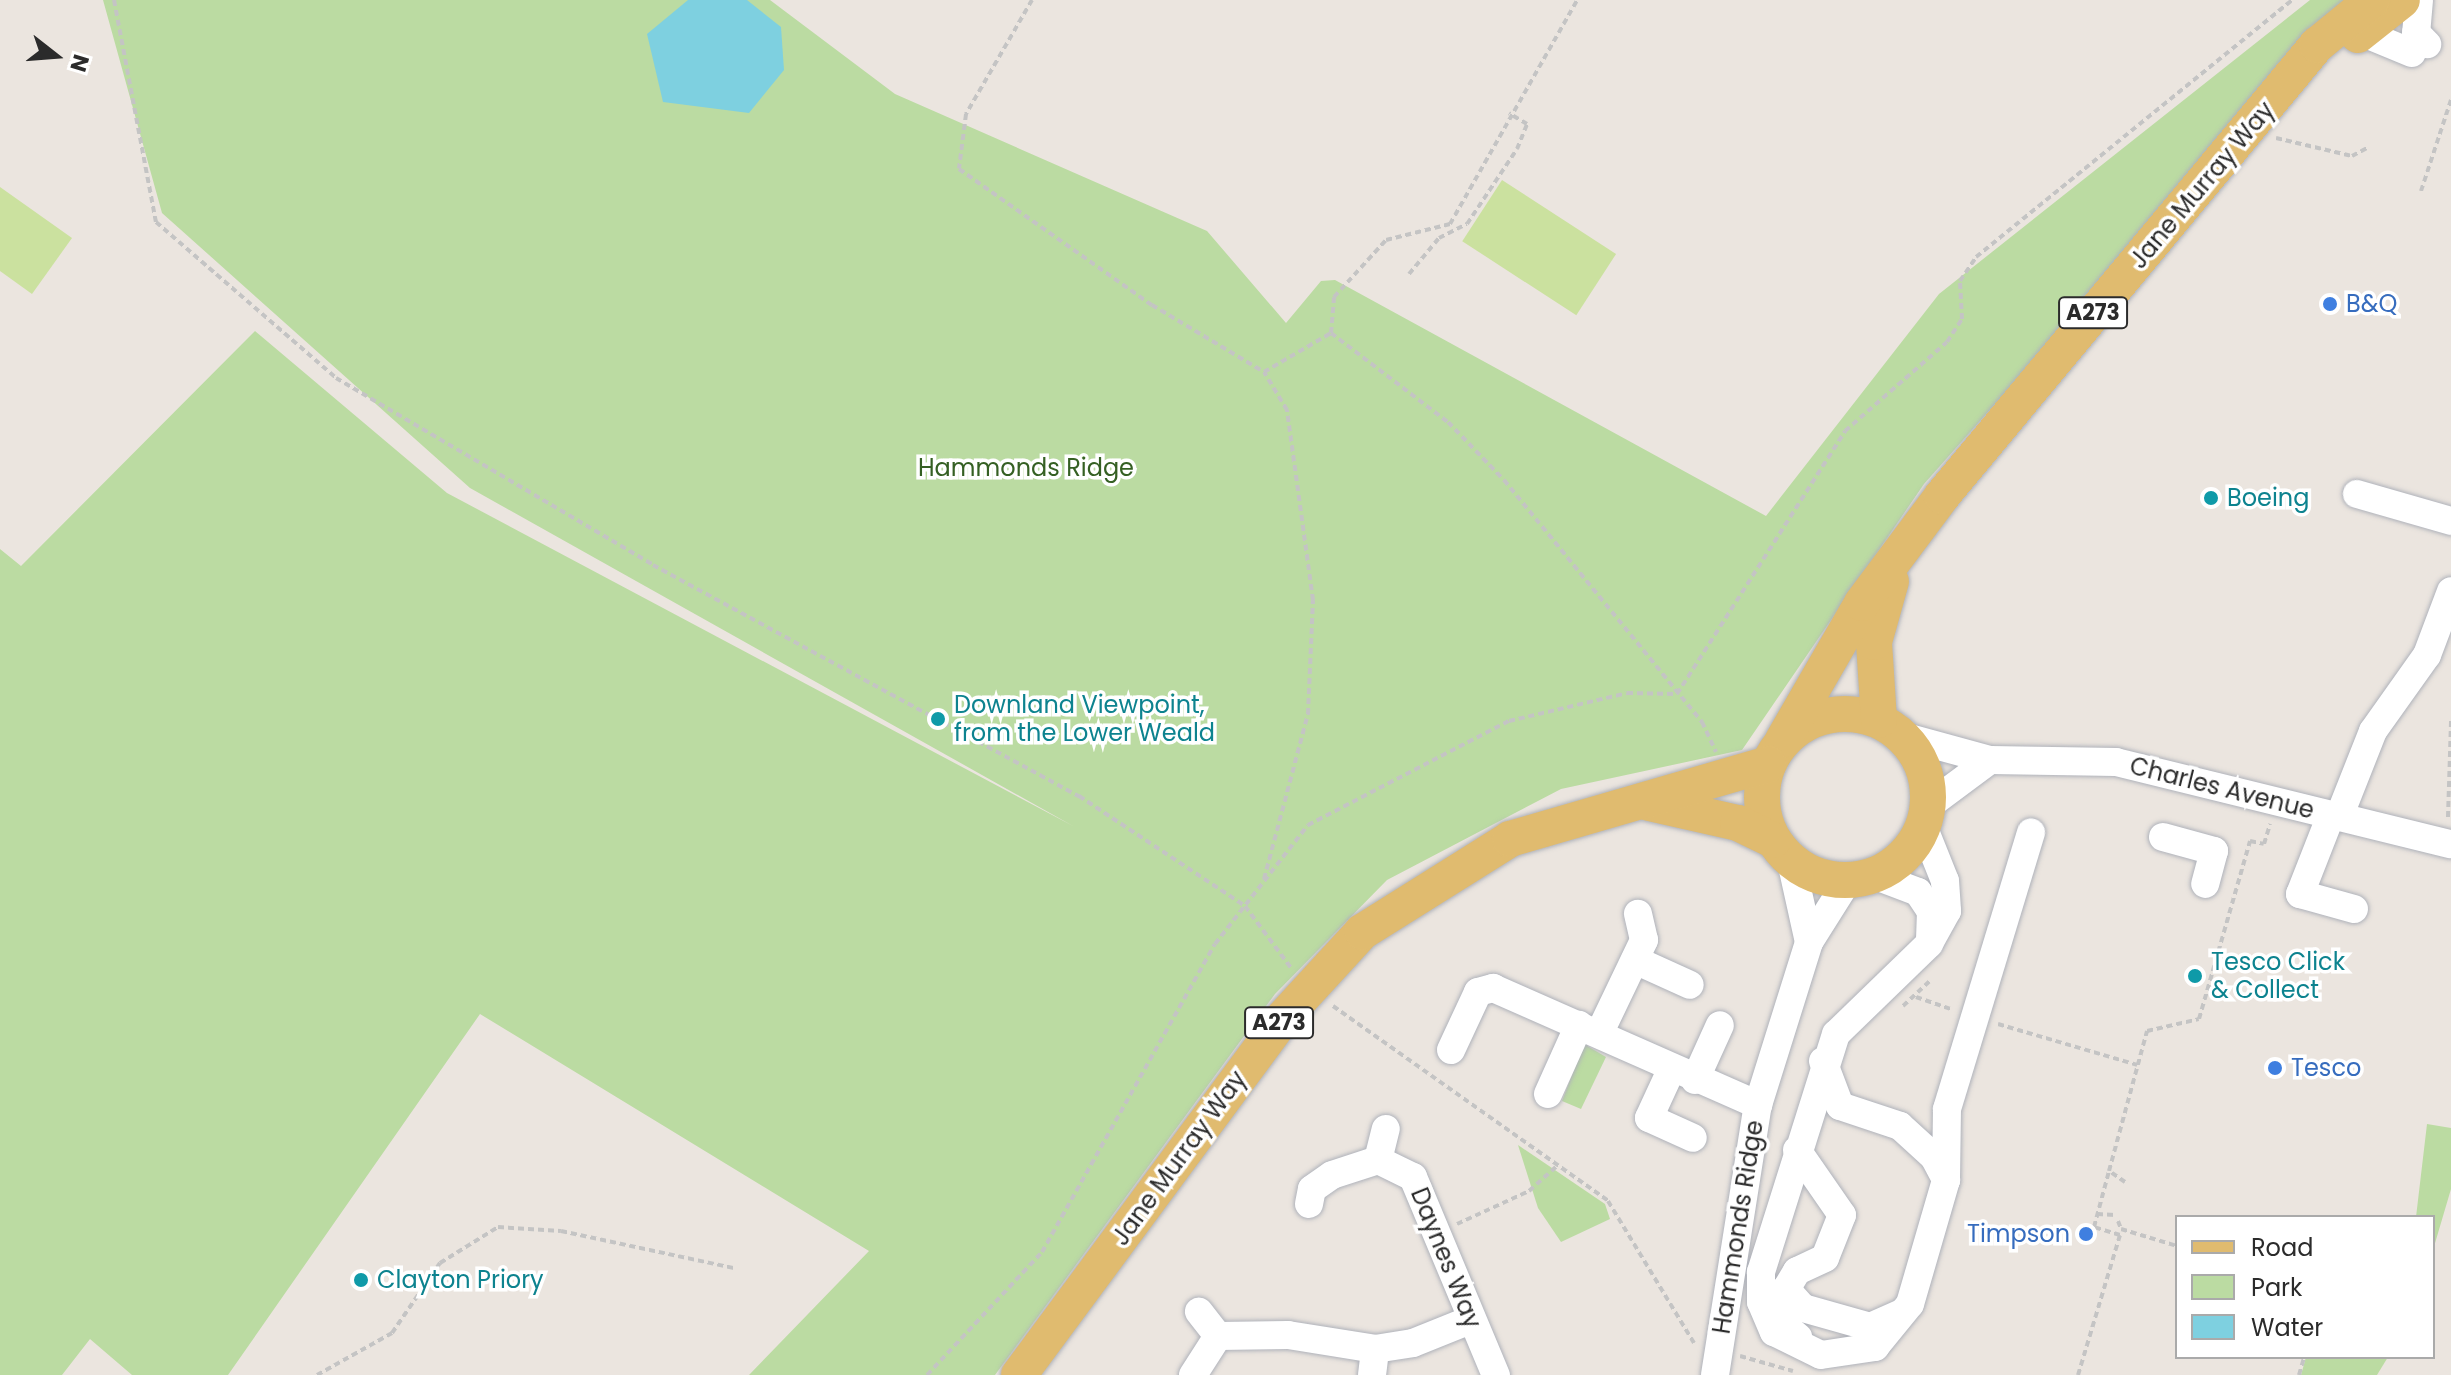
<!DOCTYPE html>
<style>
body{margin:0}
#map{position:relative;width:2451px;height:1375px;overflow:hidden;background:#ebe5df;font-family:Poppins,sans-serif}
div>[style]{position:absolute}
.green>*{inset:0;background:#bbdba2}
.pitch>*{inset:0;background:#cbe19f;transform-origin:0 0}
.water>*{inset:0;background:#7ed0e0}
.path>*{height:4px;margin-top:-2px;transform-origin:0;background:repeating-linear-gradient(90deg,#c4c4c4 0 6px,transparent 0 10px)}
.roads{filter:drop-shadow(0 0 2px #afb2ba) drop-shadow(0 0 2px #afb2ba)}
.minor>*{height:28px;margin:-14px;padding:0 14px;transform-origin:14px;border-radius:14px;background:#fff}
.major>*{height:36px;margin:-18px;padding:0 18px;transform-origin:18px;border-radius:18px;background:#e0bb6f}
.major>.ring{margin:-18px;padding:0;box-sizing:content-box;background:none;border:36px solid #e0bb6f;border-radius:50%}
.dots>*{width:22px;height:22px;translate:-50% -50%;box-sizing:border-box;border:4px solid #fff;border-radius:50%}
span{translate:-50% -50%;white-space:nowrap;text-align:center;line-height:1.15;-webkit-text-stroke:7px #fff;paint-order:stroke}
.shield-label span{padding:2px 6px;background:#fff;border:2px solid;border-radius:6px;-webkit-text-stroke-width:0}
.shield-label{font-size:22px;color:#2b2b2b;font-weight:700}
.street-label{font-size:24px;color:#2b2b2b}
.shop-label{font-size:24px;color:#366cbe}
.left{translate:0 -50%;text-align:left}
.right{translate:-100% -50%;text-align:right}
.park-label{font-size:24px;color:#356023}
.culture-label{font-size:24px;color:#0d838f}
.legend{position:absolute;left:2175px;top:1215px;width:260px;height:144px;box-sizing:border-box;background:#fff;border:2px solid #aaa;margin:0;padding:10px 14px;list-style:none;font-size:24px;color:#2b2b2b}
.legend li{display:flex;align-items:center;gap:16px;height:40px}
.legend b{width:40px;border:2px solid #aaa}
.north{position:absolute;left:16px;top:16px;width:80px;height:80px;-webkit-text-stroke:6px #fff;paint-order:stroke;rotate:107deg;font-size:22px;font-weight:700;line-height:32px;text-align:center;color:#2b2b2b}
.north::after{content:'';display:block;margin:auto;width:28px;height:36px;background:#2b2b2b;clip-path:polygon(50% 0,100% 100%,50% 72%,0 100%)}
</style>
<div id="map">
<div class="green">
<div style="clip-path:polygon(103px 0,770px 0,895px 94px,1207px 231px,1286px 323px,1321px 281px,1335px 280px,1766px 516px,1939px 294px,2310px 0,2353px 0,1924px 484px,1742px 750px,1561px 789px,1387px 880px,1275px 994px,995px 1375px,749px 1375px,869px 1251px,480px 1014px,228px 1375px,132px 1375px,90px 1339px,62px 1375px,0 1375px,0 549px,21px 566px,255px 331px,447px 493px,1073px 826px,470px 488px,162px 213px)"></div>
<div style="clip-path:polygon(1584px 1044px,1606px 1057px,1581px 1109px,1562px 1101px)"></div>
<div style="clip-path:polygon(2427px 1124px,2451px 1128px,2451px 1189px,2433px 1250px,2433px 1217px,2416px 1217px)"></div>
<div style="clip-path:polygon(1518px 1145px,1605px 1204px,1610px 1219px,1561px 1242px,1538px 1208px)"></div>
<div style="clip-path:polygon(2306px 1357px,2388px 1357px,2377px 1375px,2301px 1375px)"></div>
</div>
<div class="pitch">
<div style="left:1502px;top:180px;width:136px;height:73px;rotate:33deg"></div>
<div style="clip-path:polygon(0 187px,72px 238px,32px 294px,0 271px)"></div>
</div>
<div class="water">
<div style="clip-path:polygon(688px 0,747px 0,781px 27px,784px 70px,749px 113px,663px 102px,647px 34px)"></div>
</div>
<div class="path">
<div style="left:114px;top:0;width:226px;rotate:79.3deg"></div>
<div style="left:156px;top:222px;width:238px;rotate:40.9deg"></div>
<div style="left:336px;top:378px;width:368px;rotate:30.5deg"></div>
<div style="left:653px;top:565px;width:485px;rotate:28.5deg"></div>
<div style="left:1079px;top:796px;width:199px;rotate:33.5deg"></div>
<div style="left:1245px;top:906px;width:77px;rotate:53.4deg"></div>
<div style="left:1032px;top:0;width:132px;rotate:120.1deg"></div>
<div style="left:966px;top:114px;width:55px;rotate:97.3deg"></div>
<div style="left:959px;top:169px;width:236px;rotate:35.2deg"></div>
<div style="left:1152px;top:305px;width:131px;rotate:30.9deg"></div>
<div style="left:1264px;top:372px;width:78px;rotate:-30.2deg"></div>
<div style="left:1331px;top:333px;width:36px;rotate:-85deg"></div>
<div style="left:1334px;top:297px;width:77px;rotate:-47.6deg"></div>
<div style="left:1386px;top:240px;width:66px;rotate:-14deg"></div>
<div style="left:1450px;top:224px;width:257px;rotate:-60.4deg"></div>
<div style="left:2276px;top:138px;width:78px;rotate:13.3deg"></div>
<div style="left:2352px;top:156px;width:17px;rotate:-28deg"></div>
<div style="left:2421px;top:191px;width:96px;rotate:-71.8deg"></div>
<div style="left:1409px;top:274px;width:47px;rotate:-50.2deg"></div>
<div style="left:1439px;top:238px;width:31px;rotate:-27deg"></div>
<div style="left:1467px;top:224px;width:90px;rotate:-56.3deg"></div>
<div style="left:1517px;top:149px;width:27px;rotate:-68deg"></div>
<div style="left:1527px;top:124px;width:21px;rotate:-149deg"></div>
<div style="left:1331px;top:333px;width:147px;rotate:37.3deg"></div>
<div style="left:1448px;top:422px;width:81px;rotate:46deg"></div>
<div style="left:1504px;top:480px;width:313px;rotate:50.7deg"></div>
<div style="left:1702px;top:722px;width:33px;rotate:65deg"></div>
<div style="left:1677px;top:694px;width:312px;rotate:-57.4deg"></div>
<div style="left:1845px;top:431px;width:135px;rotate:-41.1deg"></div>
<div style="left:1947px;top:342px;width:27px;rotate:-57deg"></div>
<div style="left:1962px;top:319px;width:38px;rotate:-93deg"></div>
<div style="left:1960px;top:281px;width:29px;rotate:-56deg"></div>
<div style="left:1976px;top:257px;width:407px;rotate:-39.1deg"></div>
<div style="left:2448px;top:817px;width:98px;rotate:-88.2deg"></div>
<div style="left:1264px;top:879px;width:171px;rotate:-75.1deg"></div>
<div style="left:1308px;top:714px;width:114px;rotate:-87.5deg"></div>
<div style="left:1313px;top:600px;width:192px;rotate:-97.8deg"></div>
<div style="left:1287px;top:410px;width:44px;rotate:-121.2deg"></div>
<div style="left:1916px;top:997px;width:37px;rotate:19deg"></div>
<div style="left:1333px;top:1006px;width:337px;rotate:35.3deg"></div>
<div style="left:1608px;top:1201px;width:166px;rotate:58.8deg"></div>
<div style="left:1903px;top:1006px;width:38px;rotate:-43deg"></div>
<div style="left:1998px;top:1024px;width:145px;rotate:16.4deg"></div>
<div style="left:2125px;top:1182px;width:19px;rotate:-145deg"></div>
<div style="left:2109px;top:1171px;width:145px;rotate:-74.8deg"></div>
<div style="left:2147px;top:1031px;width:53px;rotate:-13deg"></div>
<div style="left:2199px;top:1019px;width:185px;rotate:-74deg"></div>
<div style="left:2250px;top:841px;width:14px;rotate:12deg"></div>
<div style="left:2264px;top:844px;width:21px;rotate:-73deg"></div>
<div style="left:2097px;top:1214px;width:18px;rotate:3deg"></div>
<div style="left:2118px;top:1221px;width:9px;rotate:69deg"></div>
<div style="left:2121px;top:1229px;width:59px;rotate:16.9deg"></div>
<div style="left:1457px;top:1224px;width:79px;rotate:-24.6deg"></div>
<div style="left:1529px;top:1191px;width:39px;rotate:-42deg"></div>
<div style="left:1740px;top:1356px;width:55px;rotate:15.8deg"></div>
<div style="left:317px;top:1375px;width:86px;rotate:-29.2deg"></div>
<div style="left:392px;top:1333px;width:85px;rotate:-55.6deg"></div>
<div style="left:440px;top:1263px;width:68px;rotate:-31.8deg"></div>
<div style="left:498px;top:1227px;width:63px;rotate:3.6deg"></div>
<div style="left:561px;top:1231px;width:177px;rotate:12.1deg"></div>
<div style="left:927px;top:1375px;width:168px;rotate:-46.9deg"></div>
<div style="left:1042px;top:1252px;width:353px;rotate:-60.7deg"></div>
<div style="left:1215px;top:944px;width:151px;rotate:-52deg"></div>
<div style="left:1308px;top:825px;width:226px;rotate:-27.4deg"></div>
<div style="left:1509px;top:721px;width:121px;rotate:-13.3deg"></div>
<div style="left:1627px;top:693px;width:50px;rotate:1.1deg"></div>
<div style="left:2078px;top:1375px;width:146px;rotate:-73.3deg"></div>
<div style="left:2120px;top:1235px;width:27px;rotate:-163deg"></div>
<div style="left:2094px;top:1227px;width:58px;rotate:-75deg"></div>
<div style="left:2299px;top:1375px;width:19px;rotate:-74deg"></div>
</div>
<div class="roads">
<div class="minor">
<div style="left:2419px;top:0;width:33px;rotate:95deg"></div>
<div style="left:2416px;top:33px;width:16px;rotate:45deg"></div>
<div style="left:2361px;top:32px;width:55px;rotate:22.4deg"></div>
<div style="left:2357px;top:494px;width:98px;rotate:16deg"></div>
<div style="left:1902px;top:736px;width:91px;rotate:15.3deg"></div>
<div style="left:1990px;top:760px;width:126px;rotate:0.9deg"></div>
<div style="left:2116px;top:762px;width:345px;rotate:13.8deg"></div>
<div style="left:1928px;top:806px;width:77px;rotate:-36.6deg"></div>
<div style="left:2331px;top:815px;width:85px;rotate:111.4deg"></div>
<div style="left:2300px;top:894px;width:56px;rotate:15.5deg"></div>
<div style="left:2339px;top:817px;width:92px;rotate:-68.4deg"></div>
<div style="left:2373px;top:731px;width:93px;rotate:-54.6deg"></div>
<div style="left:2427px;top:655px;width:68px;rotate:-69.4deg"></div>
<div style="left:1923px;top:826px;width:59px;rotate:68.2deg"></div>
<div style="left:1945px;top:881px;width:30px;rotate:86deg"></div>
<div style="left:1947px;top:911px;width:38px;rotate:119deg"></div>
<div style="left:1929px;top:944px;width:129px;rotate:135.9deg"></div>
<div style="left:1836px;top:1034px;width:250px;rotate:107.5deg"></div>
<div style="left:1761px;top:1272px;width:30px;rotate:90deg"></div>
<div style="left:1761px;top:1302px;width:33px;rotate:67deg"></div>
<div style="left:1774px;top:1332px;width:52px;rotate:26.1deg"></div>
<div style="left:1821px;top:1355px;width:55px;rotate:-8.4deg"></div>
<div style="left:1875px;top:1347px;width:55px;rotate:-50.9deg"></div>
<div style="left:1910px;top:1304px;width:129px;rotate:-73.8deg"></div>
<div style="left:1946px;top:1180px;width:71px;rotate:-89.2deg"></div>
<div style="left:1947px;top:1109px;width:289px;rotate:-73.1deg"></div>
<div style="left:2163px;top:837px;width:53px;rotate:15.4deg"></div>
<div style="left:2214px;top:851px;width:34px;rotate:105deg"></div>
<div style="left:1791px;top:861px;width:83px;rotate:77.5deg"></div>
<div style="left:1873px;top:875px;width:48px;rotate:20.7deg"></div>
<div style="left:1918px;top:892px;width:23px;rotate:56deg"></div>
<div style="left:1931px;top:911px;width:28px;rotate:92deg"></div>
<div style="left:1635px;top:960px;width:60px;rotate:24.4deg"></div>
<div style="left:1600px;top:1032px;width:102px;rotate:-64.4deg"></div>
<div style="left:1644px;top:940px;width:27px;rotate:-103deg"></div>
<div style="left:1451px;top:1050px;width:64px;rotate:-65deg"></div>
<div style="left:1478px;top:992px;width:16px;rotate:-15deg"></div>
<div style="left:1493px;top:988px;width:290px;rotate:23.8deg"></div>
<div style="left:1823px;top:1061px;width:48px;rotate:69.3deg"></div>
<div style="left:1840px;top:1106px;width:63px;rotate:18.4deg"></div>
<div style="left:1900px;top:1126px;width:46px;rotate:42.4deg"></div>
<div style="left:1934px;top:1157px;width:26px;rotate:62deg"></div>
<div style="left:1672px;top:1068px;width:55px;rotate:114.7deg"></div>
<div style="left:1649px;top:1118px;width:48px;rotate:24.4deg"></div>
<div style="left:1695px;top:1080px;width:60px;rotate:-65.6deg"></div>
<div style="left:1548px;top:1094px;width:76px;rotate:-65.8deg"></div>
<div style="left:1797px;top:1150px;width:79px;rotate:55.3deg"></div>
<div style="left:1842px;top:1215px;width:46px;rotate:111.6deg"></div>
<div style="left:1825px;top:1258px;width:31px;rotate:155deg"></div>
<div style="left:1797px;top:1271px;width:21px;rotate:121deg"></div>
<div style="left:1786px;top:1289px;width:38px;rotate:90deg"></div>
<div style="left:1786px;top:1327px;width:16px;rotate:40deg"></div>
<div style="left:1378px;top:1160px;width:39px;rotate:26deg"></div>
<div style="left:1413px;top:1177px;width:215px;rotate:67.3deg"></div>
<div style="left:1309px;top:1204px;width:15px;rotate:-79deg"></div>
<div style="left:1312px;top:1189px;width:24px;rotate:-35deg"></div>
<div style="left:1332px;top:1175px;width:48px;rotate:-18.1deg"></div>
<div style="left:1378px;top:1160px;width:32px;rotate:-76deg"></div>
<div style="left:1786px;top:1289px;width:25px;rotate:48deg"></div>
<div style="left:1803px;top:1308px;width:70px;rotate:15.8deg"></div>
<div style="left:1870px;top:1327px;width:34px;rotate:-24deg"></div>
<div style="left:1218px;top:1336px;width:70px;rotate:-0.8deg"></div>
<div style="left:1288px;top:1335px;width:88px;rotate:9.1deg"></div>
<div style="left:1375px;top:1349px;width:38px;rotate:-9deg"></div>
<div style="left:1413px;top:1343px;width:61px;rotate:-22deg"></div>
<div style="left:1193px;top:1375px;width:46px;rotate:-57.3deg"></div>
<div style="left:1218px;top:1336px;width:31px;rotate:-128deg"></div>
<div style="left:1372px;top:1375px;width:26px;rotate:-83deg"></div>
<div style="left:1715px;top:1375px;width:273px;rotate:-81deg"></div>
<div style="left:1758px;top:1105px;width:171px;rotate:-72.6deg"></div>
<div style="left:1809px;top:942px;width:73px;rotate:-57.8deg"></div>
</div>
<div class="major">
<div style="left:2358px;top:35px;width:56px;rotate:-38.5deg"></div>
<div class="ring" style="left:1762px;top:714px;width:130px;height:130px"></div>
<div style="left:1879px;top:720px;width:78px;rotate:-93.7deg"></div>
<div style="left:1874px;top:642px;width:63px;rotate:-74.4deg"></div>
<div style="left:1783px;top:740px;width:158px;rotate:-60deg"></div>
<div style="left:1862px;top:603px;width:134px;rotate:-53.2deg"></div>
<div style="left:1942px;top:496px;width:587px;rotate:-50.26deg"></div>
<div style="left:2317px;top:45px;width:71px;rotate:-39.3deg"></div>
<div style="left:1649px;top:803px;width:91px;rotate:12.7deg"></div>
<div style="left:1738px;top:823px;width:39px;rotate:26deg"></div>
<div style="left:1019px;top:1375px;width:443px;rotate:-53.5deg"></div>
<div style="left:1282px;top:1019px;width:118px;rotate:-47.4deg"></div>
<div style="left:1362px;top:932px;width:175px;rotate:-32.1deg"></div>
<div style="left:1510px;top:839px;width:269px;rotate:-16.2deg"></div>
</div>
</div>
<div class="dots">
<div style="left:2330px;top:304px;background:#3f7fe0"></div>
<div style="left:2211px;top:498px;background:#0f9aa8"></div>
<div style="left:938px;top:719px;background:#0f9aa8"></div>
<div style="left:2195px;top:976px;background:#0f9aa8"></div>
<div style="left:2275px;top:1068px;background:#3f7fe0"></div>
<div style="left:2086px;top:1234px;background:#3f7fe0"></div>
<div style="left:361px;top:1280px;background:#0f9aa8"></div>
</div>
<div class="shield-label">
<span style="left:2093px;top:313px">A273</span>
<span style="left:1279px;top:1023px">A273</span>
</div>
<div class="street-label">
<span style="left:2202px;top:185px;rotate:-50deg">Jane Murray Way</span>
<span style="left:2222px;top:788px;rotate:14deg">Charles Avenue</span>
<span style="left:1179px;top:1158px;rotate:-54deg">Jane Murray Way</span>
<span style="left:1738px;top:1227px;rotate:-81deg">Hammonds Ridge</span>
<span style="left:1446px;top:1258px;rotate:68deg">Daynes Way</span>
</div>
<div class="shop-label">
<span class="left" style="left:2346px;top:304px">B&amp;Q</span>
<span class="left" style="left:2291px;top:1068px">Tesco</span>
<span class="right" style="left:2070px;top:1234px">Timpson</span>
</div>
<div class="park-label">
<span style="left:1026px;top:468px">Hammonds Ridge</span>
</div>
<div class="culture-label">
<span class="left" style="left:2227px;top:498px">Boeing</span>
<span class="left" style="left:954px;top:719px">Downland Viewpoint,<br>from the Lower Weald</span>
<span class="left" style="left:2211px;top:976px">Tesco Click<br>&amp; Collect</span>
<span class="left" style="left:377px;top:1280px">Clayton Priory</span>
</div>
<ul class="legend">
<li><b style="height:10px;background:#e0bb6f"></b>Road</li>
<li><b style="height:22px;background:#bbdba2"></b>Park</li>
<li><b style="height:22px;background:#7ed0e0"></b>Water</li>
</ul>
<div class="north">N</div>
</div>
